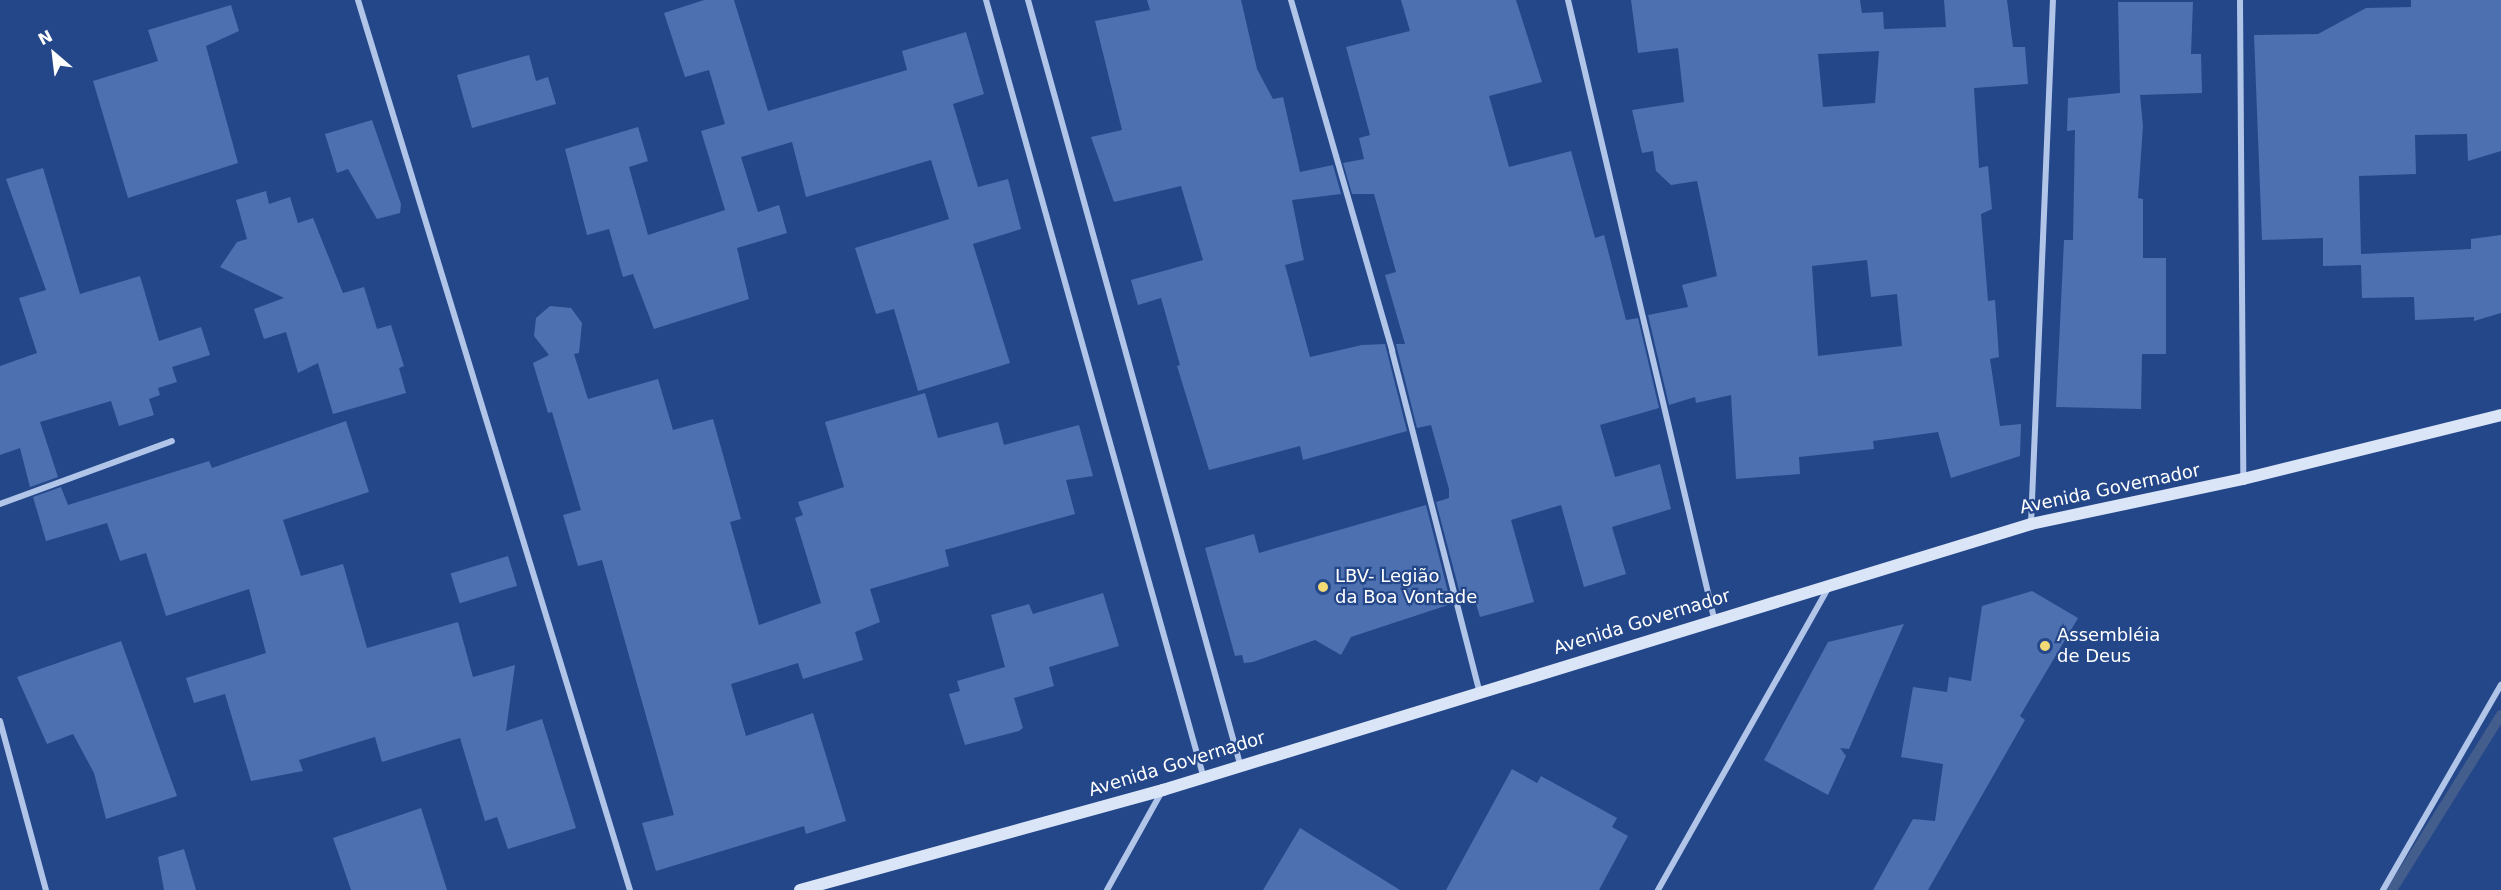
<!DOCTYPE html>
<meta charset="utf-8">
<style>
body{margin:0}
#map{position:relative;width:2501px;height:890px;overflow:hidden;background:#244789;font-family:"DejaVu Sans",sans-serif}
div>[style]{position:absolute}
.stream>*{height:10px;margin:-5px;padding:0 5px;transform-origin:5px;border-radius:5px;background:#435d8c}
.building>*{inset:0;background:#4d70b1;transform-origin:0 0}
.street>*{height:6px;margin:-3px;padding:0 3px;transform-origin:3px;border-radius:3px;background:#b1c5e9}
.secondary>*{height:12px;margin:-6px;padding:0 6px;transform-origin:6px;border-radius:6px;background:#dbe5f8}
.dots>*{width:16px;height:16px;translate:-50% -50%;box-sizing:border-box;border:3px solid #244789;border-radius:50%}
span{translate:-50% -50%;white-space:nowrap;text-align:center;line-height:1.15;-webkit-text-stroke:4.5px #244789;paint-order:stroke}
.street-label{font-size:18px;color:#fff}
.poi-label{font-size:18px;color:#fff}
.left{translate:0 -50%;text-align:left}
.north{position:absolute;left:24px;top:24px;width:60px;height:60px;-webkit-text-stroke:4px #244789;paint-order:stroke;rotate:332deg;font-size:16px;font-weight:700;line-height:24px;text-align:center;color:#fff}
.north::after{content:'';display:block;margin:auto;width:21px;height:27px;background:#fff;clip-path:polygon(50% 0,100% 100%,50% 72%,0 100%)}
</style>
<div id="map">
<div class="stream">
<div style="left:2392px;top:890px;width:206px;rotate:-58.1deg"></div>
</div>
<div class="building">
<div style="clip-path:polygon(704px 0,734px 0,768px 111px,907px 70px,902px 51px,966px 32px,984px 94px,953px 104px,978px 187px,1008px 179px,1021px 229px,973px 244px,1010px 363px,918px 391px,894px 309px,876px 314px,855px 248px,949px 219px,931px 160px,806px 197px,792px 142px,741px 157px,758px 212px,779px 205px,787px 233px,737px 248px,749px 299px,654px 329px,633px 274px,623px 277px,609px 229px,587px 235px,565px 149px,638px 127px,648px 161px,629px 167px,648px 235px,725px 210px,701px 131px,725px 124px,709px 70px,685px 77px,664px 13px)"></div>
<div style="clip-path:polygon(1147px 0,1241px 0,1257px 69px,1273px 99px,1283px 97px,1300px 172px,1333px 165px,1341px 194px,1292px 200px,1304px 260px,1285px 265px,1310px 357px,1362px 345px,1385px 344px,1407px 431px,1303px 460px,1300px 446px,1209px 470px,1177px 366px,1180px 365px,1161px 298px,1138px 305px,1131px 280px,1203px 260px,1181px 186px,1114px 202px,1091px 137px,1122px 130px,1095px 21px,1150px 10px)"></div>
<div style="clip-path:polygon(1401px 0,1516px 0,1542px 82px,1489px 96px,1509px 167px,1571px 151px,1595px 238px,1604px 235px,1626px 320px,1638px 318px,1659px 408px,1600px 425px,1615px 477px,1660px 464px,1671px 509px,1612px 527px,1626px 574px,1584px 587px,1561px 505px,1511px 520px,1534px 602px,1480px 617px,1474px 597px,1462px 601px,1436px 502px,1449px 498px,1449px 489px,1431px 425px,1417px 428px,1396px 344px,1405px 344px,1385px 275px,1396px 272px,1374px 194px,1352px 194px,1343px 163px,1364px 159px,1359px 138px,1370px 135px,1346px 47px,1410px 31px)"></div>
<div style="clip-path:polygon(evenodd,1631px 0,1860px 0,1862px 13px,1883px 12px,1884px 29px,1946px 27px,1944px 0,2007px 0,2013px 47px,2025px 47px,2028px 84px,1974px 88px,1979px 168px,1988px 166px,1992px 209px,1981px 214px,1988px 301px,1995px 300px,1999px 357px,1990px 359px,2000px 426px,2021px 424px,2020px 456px,1951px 478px,1938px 432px,1873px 441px,1874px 449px,1799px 457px,1800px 474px,1736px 479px,1731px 395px,1696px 403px,1695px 397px,1669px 405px,1648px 315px,1688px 307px,1682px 285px,1717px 276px,1697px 181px,1671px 185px,1656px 171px,1653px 151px,1642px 153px,1632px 110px,1684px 102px,1678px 48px,1638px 53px,1631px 0,1879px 51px,1875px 103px,1823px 107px,1818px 54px,1879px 51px,1631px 0,1867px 260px,1871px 297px,1897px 294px,1902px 346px,1818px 356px,1812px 266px,1867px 260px)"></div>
<div style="clip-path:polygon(2411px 0,2501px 0,2501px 151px,2468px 161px,2467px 134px,2415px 135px,2416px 174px,2359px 176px,2361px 254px,2471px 249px,2471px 239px,2501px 235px,2501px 313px,2474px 321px,2474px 317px,2415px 320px,2414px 297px,2362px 298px,2361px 265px,2323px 266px,2323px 238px,2262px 240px,2254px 35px,2318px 34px,2366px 8px,2411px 7px)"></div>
<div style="clip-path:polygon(2118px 2px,2193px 2px,2191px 54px,2201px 54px,2202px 93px,2140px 95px,2143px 126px,2138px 198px,2143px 199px,2143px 258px,2166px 258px,2166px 354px,2142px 354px,2141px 409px,2056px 407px,2064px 240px,2073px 240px,2075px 130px,2067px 131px,2068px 98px,2120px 93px)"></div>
<div style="clip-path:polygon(231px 5px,239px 31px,206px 46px,238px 163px,128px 198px,93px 81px,158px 61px,148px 30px)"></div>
<div style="clip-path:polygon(529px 55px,536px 81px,548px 77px,556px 104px,472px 128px,457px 75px)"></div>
<div style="clip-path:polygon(372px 120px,401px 204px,400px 213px,377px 219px,348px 169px,337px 173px,325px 134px)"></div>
<div style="clip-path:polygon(43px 168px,80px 294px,140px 276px,159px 341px,201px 327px,210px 355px,172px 367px,177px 382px,158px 388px,160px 395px,149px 399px,154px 415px,119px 426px,111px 401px,40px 422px,58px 477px,30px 487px,20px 448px,0 455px,0 366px,37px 353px,19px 298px,46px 290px,6px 179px)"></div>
<div style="clip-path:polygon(266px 191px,269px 204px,290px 197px,298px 223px,313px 218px,343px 293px,364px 287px,377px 329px,391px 325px,404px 366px,399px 368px,406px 393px,333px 414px,318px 363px,298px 373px,286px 332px,264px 339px,254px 309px,284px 298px,220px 267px,237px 242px,247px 239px,236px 200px)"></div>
<div style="clip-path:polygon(550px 306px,571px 308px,582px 323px,579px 353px,574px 354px,588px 399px,658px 379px,673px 430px,713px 419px,741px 519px,730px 522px,759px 625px,821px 603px,795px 518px,803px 515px,798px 502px,844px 487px,825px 422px,925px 393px,938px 438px,998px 422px,1004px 445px,1079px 425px,1093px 476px,1066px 480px,1075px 514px,945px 550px,949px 566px,870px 589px,880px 622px,855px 632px,863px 660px,803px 679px,798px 663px,731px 684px,746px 736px,813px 713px,846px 821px,806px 834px,804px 826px,656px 871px,642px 823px,674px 815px,602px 560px,578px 566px,563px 515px,581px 510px,552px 412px,548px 413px,533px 363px,549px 355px,534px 336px,536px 318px)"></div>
<div style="clip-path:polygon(346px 421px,369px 492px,283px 520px,301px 576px,343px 564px,367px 648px,458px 622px,473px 677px,515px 665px,506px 731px,542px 719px,576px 828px,508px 849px,497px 817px,485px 821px,460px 738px,382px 762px,375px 737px,299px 760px,303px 771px,251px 781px,225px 694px,194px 703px,186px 678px,266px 653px,249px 589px,166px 616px,146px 553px,120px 561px,107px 523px,46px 541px,33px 497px,61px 487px,68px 505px,209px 461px,212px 468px)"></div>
<div style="clip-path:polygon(1426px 505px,1451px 604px,1351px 637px,1341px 655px,1315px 640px,1253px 662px,1244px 663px,1242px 655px,1235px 656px,1205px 548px,1254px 534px,1259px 553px)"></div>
<div style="left:508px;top:556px;width:31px;height:60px;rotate:73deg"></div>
<div style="clip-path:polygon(2032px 591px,2078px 618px,2020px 716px,2025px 720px,1928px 890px,1873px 890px,1913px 819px,1935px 821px,1943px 764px,1901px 757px,1913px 687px,1947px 692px,1949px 677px,1971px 681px,1982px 606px)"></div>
<div style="clip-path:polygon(1103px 593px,1119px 646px,1049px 667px,1054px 686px,1014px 698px,1023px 728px,1019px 731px,965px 745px,949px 694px,960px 691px,957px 681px,1005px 667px,991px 615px,1029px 604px,1033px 614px)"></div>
<div style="clip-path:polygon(1904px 624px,1849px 749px,1840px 748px,1846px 756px,1828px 795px,1764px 760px,1828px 642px)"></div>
<div style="clip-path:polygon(121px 641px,177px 796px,106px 819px,94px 773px,73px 734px,47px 744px,17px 677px)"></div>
<div style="clip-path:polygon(1512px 769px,1537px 783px,1541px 776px,1617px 818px,1612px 827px,1628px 836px,1599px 890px,1446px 890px)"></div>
<div style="clip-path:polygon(421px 808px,447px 890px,351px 890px,333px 838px)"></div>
<div style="clip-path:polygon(1300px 828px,1400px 890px,1263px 890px)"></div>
<div style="clip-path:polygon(184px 849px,196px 890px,164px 890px,158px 857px)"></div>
</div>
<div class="street">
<div style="left:358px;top:0;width:931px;rotate:73.01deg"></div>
<div style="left:986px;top:0;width:805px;rotate:74.36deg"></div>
<div style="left:1028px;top:0;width:793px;rotate:74.49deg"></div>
<div style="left:1291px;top:0;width:365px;rotate:73.9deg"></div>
<div style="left:1392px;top:351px;width:350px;rotate:75.6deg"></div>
<div style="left:1568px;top:0;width:635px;rotate:76.71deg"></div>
<div style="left:2240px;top:0;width:479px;rotate:89.6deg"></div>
<div style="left:0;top:504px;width:183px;rotate:-20.1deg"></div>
<div style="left:2031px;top:524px;width:524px;rotate:-87.6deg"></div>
<div style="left:0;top:721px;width:175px;rotate:74.8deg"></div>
<div style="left:1107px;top:890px;width:111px;rotate:-60.9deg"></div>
<div style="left:1658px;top:890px;width:349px;rotate:-60.6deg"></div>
<div style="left:2383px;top:890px;width:237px;rotate:-60.1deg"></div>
</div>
<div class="secondary">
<div style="left:800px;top:890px;width:377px;rotate:-15.4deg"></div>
<div style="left:1163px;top:790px;width:908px;rotate:-17.04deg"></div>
<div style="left:2031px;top:524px;width:217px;rotate:-12deg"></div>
<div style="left:2243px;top:479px;width:266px;rotate:-13.9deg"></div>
</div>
<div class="dots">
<div style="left:1323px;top:587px;background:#f4da74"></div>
<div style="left:2045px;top:646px;background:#f4da74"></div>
</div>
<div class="street-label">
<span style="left:2110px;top:489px;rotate:-12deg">Avenida Governador</span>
<span style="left:1642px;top:622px;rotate:-17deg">Avenida Governador</span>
<span style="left:1177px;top:764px;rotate:-17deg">Avenida Governador</span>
</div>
<div class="poi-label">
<span class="left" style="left:1335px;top:587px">LBV- Legião<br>da Boa Vontade</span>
<span class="left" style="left:2057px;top:646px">Assembléia<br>de Deus</span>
</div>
<div class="north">N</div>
</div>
